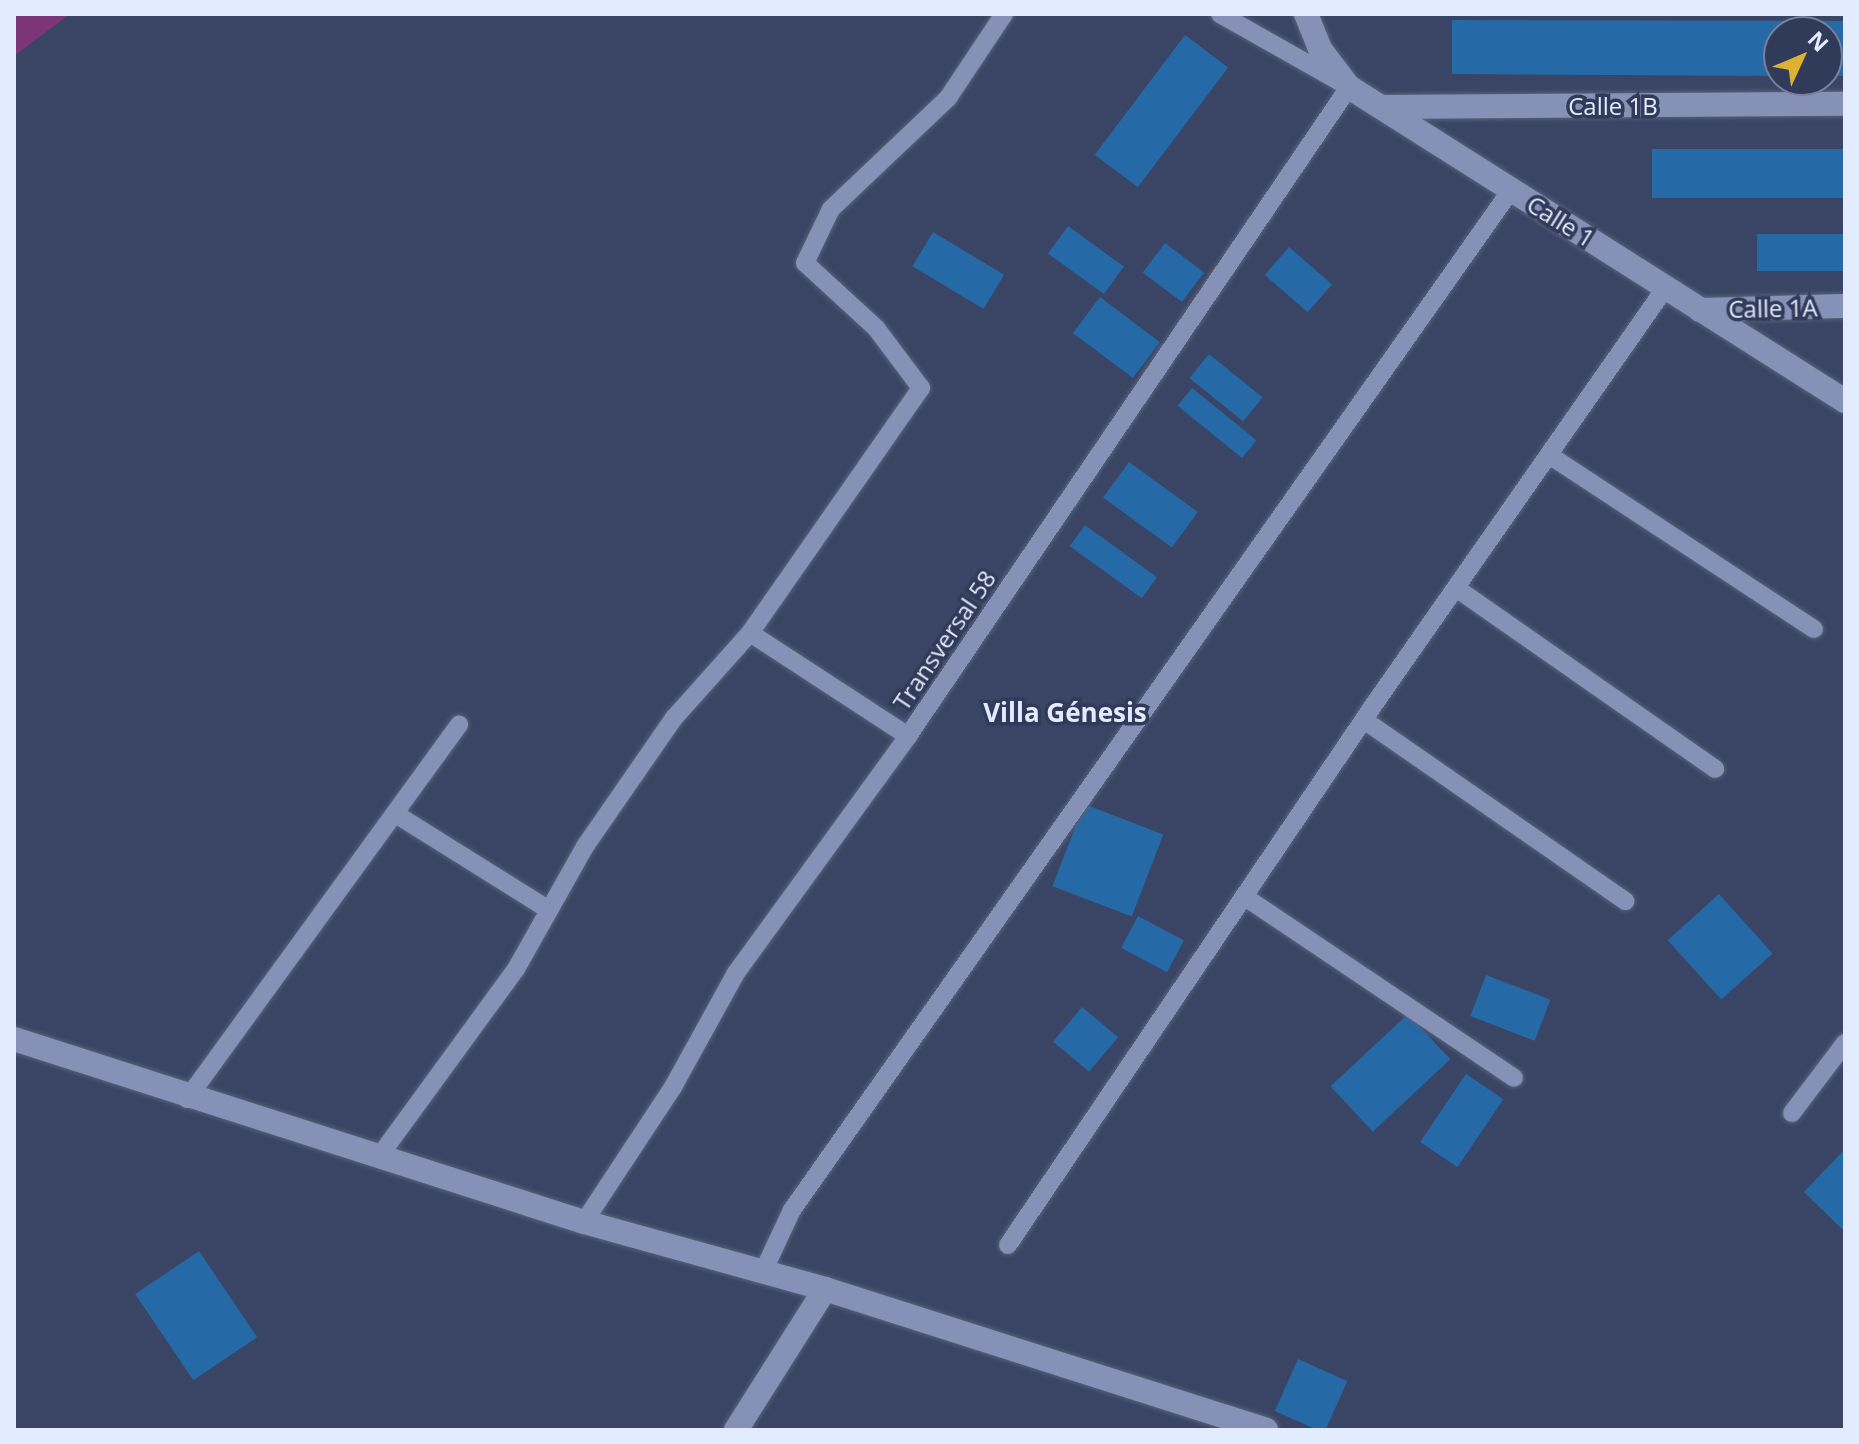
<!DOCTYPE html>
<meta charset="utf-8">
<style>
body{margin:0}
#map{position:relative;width:1859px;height:1444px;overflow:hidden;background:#3a4565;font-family:"Open Sans",sans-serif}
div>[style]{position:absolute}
.green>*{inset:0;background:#7c3579}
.building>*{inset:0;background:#2569a7;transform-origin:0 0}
.roads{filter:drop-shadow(0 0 2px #57617b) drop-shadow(0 0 2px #57617b)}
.lane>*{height:18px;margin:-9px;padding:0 9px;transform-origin:9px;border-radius:9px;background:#8591b6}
.street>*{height:24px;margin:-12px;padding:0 12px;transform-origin:12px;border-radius:12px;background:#8591b6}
span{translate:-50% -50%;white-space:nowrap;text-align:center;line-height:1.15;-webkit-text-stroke:7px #303a59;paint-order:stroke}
.street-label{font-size:24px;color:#e3ebfe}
.neighbourhood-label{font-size:26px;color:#e3ebfe;font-weight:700}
.frame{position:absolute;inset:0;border:16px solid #e3ebfe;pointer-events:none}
.north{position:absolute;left:1763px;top:16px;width:80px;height:80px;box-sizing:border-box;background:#303a59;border:2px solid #78819b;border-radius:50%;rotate:46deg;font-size:22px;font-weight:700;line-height:32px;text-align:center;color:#e3ebfe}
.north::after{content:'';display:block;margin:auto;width:28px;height:36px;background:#dcb233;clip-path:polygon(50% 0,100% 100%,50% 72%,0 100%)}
</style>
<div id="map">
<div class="green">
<div style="clip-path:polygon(14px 14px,70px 14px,14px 56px)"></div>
</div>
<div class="building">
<div style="clip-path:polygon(1452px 20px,1845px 21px,1845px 76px,1827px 76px,1827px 32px,1779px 32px,1779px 76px,1452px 74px)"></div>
<div style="left:1185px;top:35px;width:54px;height:150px;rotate:37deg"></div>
<div style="left:1652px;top:149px;width:193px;height:49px"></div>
<div style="left:1068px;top:226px;width:69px;height:34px;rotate:36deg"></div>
<div style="left:933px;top:232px;width:83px;height:40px;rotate:31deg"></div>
<div style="left:1757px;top:234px;width:88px;height:37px"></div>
<div style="left:1165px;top:243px;width:49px;height:37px;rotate:37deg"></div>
<div style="left:1289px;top:247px;width:57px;height:37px;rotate:41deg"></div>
<div style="left:1100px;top:297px;width:75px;height:45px;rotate:37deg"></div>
<div style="left:1209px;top:354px;width:69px;height:31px;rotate:39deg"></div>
<div style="left:1192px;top:388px;width:83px;height:23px;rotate:39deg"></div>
<div style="left:1129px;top:462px;width:85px;height:44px;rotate:36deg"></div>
<div style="left:1085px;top:525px;width:89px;height:26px;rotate:36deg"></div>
<div style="left:1084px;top:804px;width:85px;height:88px;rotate:21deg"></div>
<div style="left:1719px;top:894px;width:80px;height:69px;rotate:48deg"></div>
<div style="left:1138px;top:916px;width:52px;height:36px;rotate:28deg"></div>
<div style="left:1486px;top:975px;width:69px;height:44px;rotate:21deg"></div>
<div style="left:1082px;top:1007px;width:47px;height:45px;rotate:40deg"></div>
<div style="left:1408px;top:1014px;width:62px;height:106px;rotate:47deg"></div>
<div style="left:1466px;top:1074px;width:45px;height:82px;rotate:34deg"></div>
<div style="clip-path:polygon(1845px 1149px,1845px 1232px,1804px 1192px)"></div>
<div style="left:199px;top:1251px;width:104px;height:77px;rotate:56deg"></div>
<div style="left:1298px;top:1359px;width:54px;height:57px;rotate:24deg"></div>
</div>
<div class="roads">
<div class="lane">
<div style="left:1549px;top:455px;width:317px;rotate:33.3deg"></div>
<div style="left:1456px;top:588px;width:316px;rotate:34.9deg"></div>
<div style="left:750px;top:633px;width:189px;rotate:33.1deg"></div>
<div style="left:1364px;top:720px;width:318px;rotate:34.7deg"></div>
<div style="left:397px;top:815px;width:179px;rotate:32deg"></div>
<div style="left:1245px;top:897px;width:324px;rotate:33.9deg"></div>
<div style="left:187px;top:1099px;width:463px;rotate:-54deg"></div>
<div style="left:1792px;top:1113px;width:88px;rotate:-52.9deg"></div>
<div style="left:381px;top:1154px;width:229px;rotate:-53.9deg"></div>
<div style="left:516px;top:969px;width:142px;rotate:-60.6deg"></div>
<div style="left:586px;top:845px;width:155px;rotate:-55.3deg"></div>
<div style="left:674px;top:718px;width:114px;rotate:-48.2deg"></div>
<div style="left:750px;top:633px;width:299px;rotate:-55.1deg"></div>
<div style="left:921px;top:388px;width:75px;rotate:-126.9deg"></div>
<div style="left:876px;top:328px;width:96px;rotate:-137.5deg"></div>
<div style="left:805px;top:263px;width:60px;rotate:-64.3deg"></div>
<div style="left:831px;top:209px;width:161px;rotate:-43.5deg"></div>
<div style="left:948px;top:98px;width:101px;rotate:-56.3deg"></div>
<div style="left:584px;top:1222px;width:162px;rotate:-56.6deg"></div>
<div style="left:673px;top:1087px;width:130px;rotate:-61.1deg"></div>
<div style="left:736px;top:973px;width:293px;rotate:-54deg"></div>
<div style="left:908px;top:736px;width:785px;rotate:-55.8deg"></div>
<div style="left:1349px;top:87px;width:148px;rotate:-150.5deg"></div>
<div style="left:1008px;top:1245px;width:655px;rotate:-55.9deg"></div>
<div style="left:1375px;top:703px;width:508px;rotate:-55.03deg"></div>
<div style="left:762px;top:1274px;width:71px;rotate:-64.9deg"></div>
<div style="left:792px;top:1210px;width:1248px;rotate:-54.82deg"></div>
</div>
<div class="street">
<div style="left:1306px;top:14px;width:38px;rotate:68deg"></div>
<div style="left:1320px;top:49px;width:48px;rotate:52.7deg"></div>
<div style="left:1349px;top:87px;width:587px;rotate:32.34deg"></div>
<div style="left:1382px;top:107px;width:463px;rotate:-0.4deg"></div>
<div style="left:1700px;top:310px;width:145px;rotate:-1.6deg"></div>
<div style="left:14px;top:1039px;width:599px;rotate:17.8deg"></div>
<div style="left:584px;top:1222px;width:250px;rotate:15.5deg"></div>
<div style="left:825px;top:1289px;width:463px;rotate:17.7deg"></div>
<div style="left:736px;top:1430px;width:167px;rotate:-57.7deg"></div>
</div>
</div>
<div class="street-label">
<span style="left:1613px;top:106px">Calle 1B</span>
<span style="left:1561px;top:221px;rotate:32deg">Calle 1</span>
<span style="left:1773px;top:308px;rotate:-1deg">Calle 1A</span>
<span style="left:944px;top:640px;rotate:-56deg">Transversal 58</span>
</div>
<div class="neighbourhood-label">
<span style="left:1065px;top:713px">Villa Génesis</span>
</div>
<div class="frame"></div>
<div class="north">N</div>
</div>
